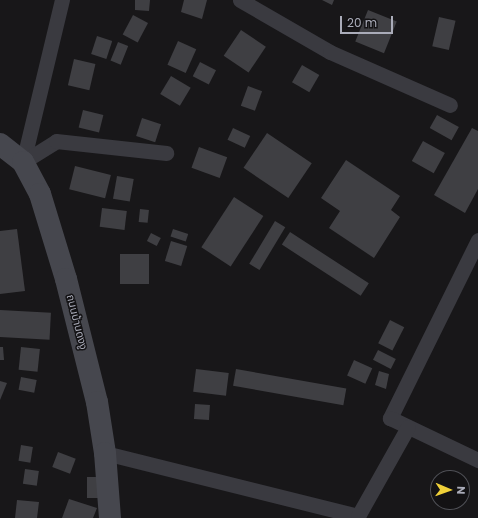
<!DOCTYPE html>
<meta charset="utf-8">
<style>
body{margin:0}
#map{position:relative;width:478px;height:518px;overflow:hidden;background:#181719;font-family:Poppins,"Noto Sans Thai",sans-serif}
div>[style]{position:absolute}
.building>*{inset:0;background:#3f3f43;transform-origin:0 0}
.street>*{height:15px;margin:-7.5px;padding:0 7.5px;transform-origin:7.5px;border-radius:7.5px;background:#3a3a40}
.secondary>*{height:22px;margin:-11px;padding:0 11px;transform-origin:11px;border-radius:11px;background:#46474e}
span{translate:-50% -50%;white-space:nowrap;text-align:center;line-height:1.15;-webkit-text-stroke:3px #131214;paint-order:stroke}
.street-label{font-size:11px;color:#aaacb9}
.north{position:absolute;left:430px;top:470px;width:40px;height:40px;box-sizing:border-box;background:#131214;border:1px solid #4f5056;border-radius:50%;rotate:92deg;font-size:11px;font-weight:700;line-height:16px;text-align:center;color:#aaacb9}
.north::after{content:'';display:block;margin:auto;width:14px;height:18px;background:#efd039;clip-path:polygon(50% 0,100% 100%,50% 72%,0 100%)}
.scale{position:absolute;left:340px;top:16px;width:53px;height:18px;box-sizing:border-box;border:2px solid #aaacb9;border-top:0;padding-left:5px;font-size:12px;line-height:14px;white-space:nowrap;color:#aaacb9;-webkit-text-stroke:3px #131214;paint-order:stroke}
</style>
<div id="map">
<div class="building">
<div style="clip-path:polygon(135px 0,150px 0,149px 11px,135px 10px)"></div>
<div style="clip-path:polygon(184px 0,207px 0,202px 19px,181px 12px)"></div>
<div style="clip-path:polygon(322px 0,334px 0,332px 5px)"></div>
<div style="left:368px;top:10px;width:31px;height:34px;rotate:22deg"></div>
<div style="left:133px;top:15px;width:17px;height:22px;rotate:28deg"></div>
<div style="left:439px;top:17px;width:17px;height:30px;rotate:13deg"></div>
<div style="left:241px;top:30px;width:30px;height:31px;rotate:34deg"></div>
<div style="left:97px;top:36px;width:16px;height:19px;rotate:18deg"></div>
<div style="left:178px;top:41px;width:20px;height:26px;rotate:24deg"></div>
<div style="left:118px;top:42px;width:11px;height:20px;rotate:22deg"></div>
<div style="left:74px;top:59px;width:22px;height:27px;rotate:13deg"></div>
<div style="left:200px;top:62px;width:18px;height:16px;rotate:27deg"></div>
<div style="left:302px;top:65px;width:20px;height:20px;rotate:30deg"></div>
<div style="left:171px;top:76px;width:23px;height:21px;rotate:31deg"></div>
<div style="left:248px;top:86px;width:15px;height:21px;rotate:20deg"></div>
<div style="left:83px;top:110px;width:21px;height:18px;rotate:14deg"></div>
<div style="left:437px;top:115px;width:25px;height:15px;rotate:29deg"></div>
<div style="left:142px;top:118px;width:20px;height:19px;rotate:18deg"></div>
<div style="left:233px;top:128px;width:19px;height:13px;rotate:25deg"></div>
<div style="clip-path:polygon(472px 128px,478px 131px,478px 189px,465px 213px,434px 195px)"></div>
<div style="left:267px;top:133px;width:54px;height:42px;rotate:34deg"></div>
<div style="left:423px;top:141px;width:25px;height:23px;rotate:29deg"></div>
<div style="left:199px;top:147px;width:30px;height:22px;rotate:20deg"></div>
<div style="clip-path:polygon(346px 160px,400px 196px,391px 210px,400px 217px,374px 258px,329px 228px,340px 211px,321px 198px)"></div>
<div style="left:75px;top:166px;width:37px;height:24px;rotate:14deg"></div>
<div style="left:117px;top:176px;width:17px;height:23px;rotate:10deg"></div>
<div style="left:234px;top:197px;width:35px;height:60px;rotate:33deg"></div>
<div style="left:102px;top:208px;width:25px;height:19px;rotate:7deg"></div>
<div style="left:140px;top:209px;width:9px;height:13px;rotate:6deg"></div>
<div style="left:275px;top:221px;width:12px;height:50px;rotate:31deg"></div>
<div style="clip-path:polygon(17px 229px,25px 291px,0 294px,0 231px)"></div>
<div style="left:173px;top:229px;width:16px;height:8px;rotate:18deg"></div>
<div style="left:290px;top:232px;width:94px;height:15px;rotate:33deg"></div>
<div style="left:151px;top:233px;width:11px;height:9px;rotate:27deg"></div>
<div style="left:171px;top:241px;width:17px;height:21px;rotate:17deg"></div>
<div style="left:120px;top:254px;width:29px;height:30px"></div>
<div style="left:0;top:310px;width:51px;height:27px;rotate:3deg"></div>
<div style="left:390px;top:320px;width:16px;height:26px;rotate:27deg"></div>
<div style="clip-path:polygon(0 347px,3px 347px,4px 360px,0 360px)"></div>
<div style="left:21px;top:347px;width:19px;height:23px;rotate:6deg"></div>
<div style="left:378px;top:350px;width:20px;height:11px;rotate:27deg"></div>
<div style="left:354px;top:360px;width:20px;height:17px;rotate:24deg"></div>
<div style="left:196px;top:369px;width:33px;height:23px;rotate:7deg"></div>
<div style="left:236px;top:369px;width:112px;height:17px;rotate:10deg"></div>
<div style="clip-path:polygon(379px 371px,389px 374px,386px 389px,375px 385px)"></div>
<div style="left:21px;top:377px;width:16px;height:13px;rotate:11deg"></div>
<div style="clip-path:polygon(0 381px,7px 383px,0 400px)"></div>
<div style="left:195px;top:404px;width:15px;height:15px;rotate:4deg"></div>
<div style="left:21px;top:445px;width:12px;height:16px;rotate:9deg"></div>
<div style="left:58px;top:452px;width:19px;height:16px;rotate:21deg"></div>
<div style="left:25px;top:469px;width:14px;height:15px;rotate:8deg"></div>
<div style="left:87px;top:477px;width:13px;height:21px"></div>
<div style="clip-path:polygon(69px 499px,97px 508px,93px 518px,62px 518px)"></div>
<div style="clip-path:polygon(17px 500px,39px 502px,37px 518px,15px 518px)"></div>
</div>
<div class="street">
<div style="left:240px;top:0;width:104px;rotate:30deg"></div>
<div style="left:330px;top:52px;width:131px;rotate:23.8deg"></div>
<div style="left:23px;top:162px;width:167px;rotate:-76.5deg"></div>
<div style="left:23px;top:162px;width:39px;rotate:-32deg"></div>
<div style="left:56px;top:141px;width:111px;rotate:6.2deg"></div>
<div style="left:478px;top:240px;width:199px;rotate:116.3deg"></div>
<div style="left:390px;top:418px;width:98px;rotate:25.5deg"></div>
<div style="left:105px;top:453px;width:261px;rotate:14deg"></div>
<div style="left:358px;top:516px;width:102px;rotate:-60.7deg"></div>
</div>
<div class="secondary">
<div style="left:0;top:144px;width:29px;rotate:38deg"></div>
<div style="left:23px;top:162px;width:36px;rotate:62deg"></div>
<div style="left:40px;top:194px;width:89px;rotate:73deg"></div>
<div style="left:66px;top:279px;width:127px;rotate:75.9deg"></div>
<div style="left:97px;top:402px;width:52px;rotate:81.1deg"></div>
<div style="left:105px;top:453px;width:65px;rotate:85.6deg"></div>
</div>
<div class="street-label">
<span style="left:77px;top:322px;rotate:76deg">ถนนบ้านดงงู</span>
</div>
<div class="north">N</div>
<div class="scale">20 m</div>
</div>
